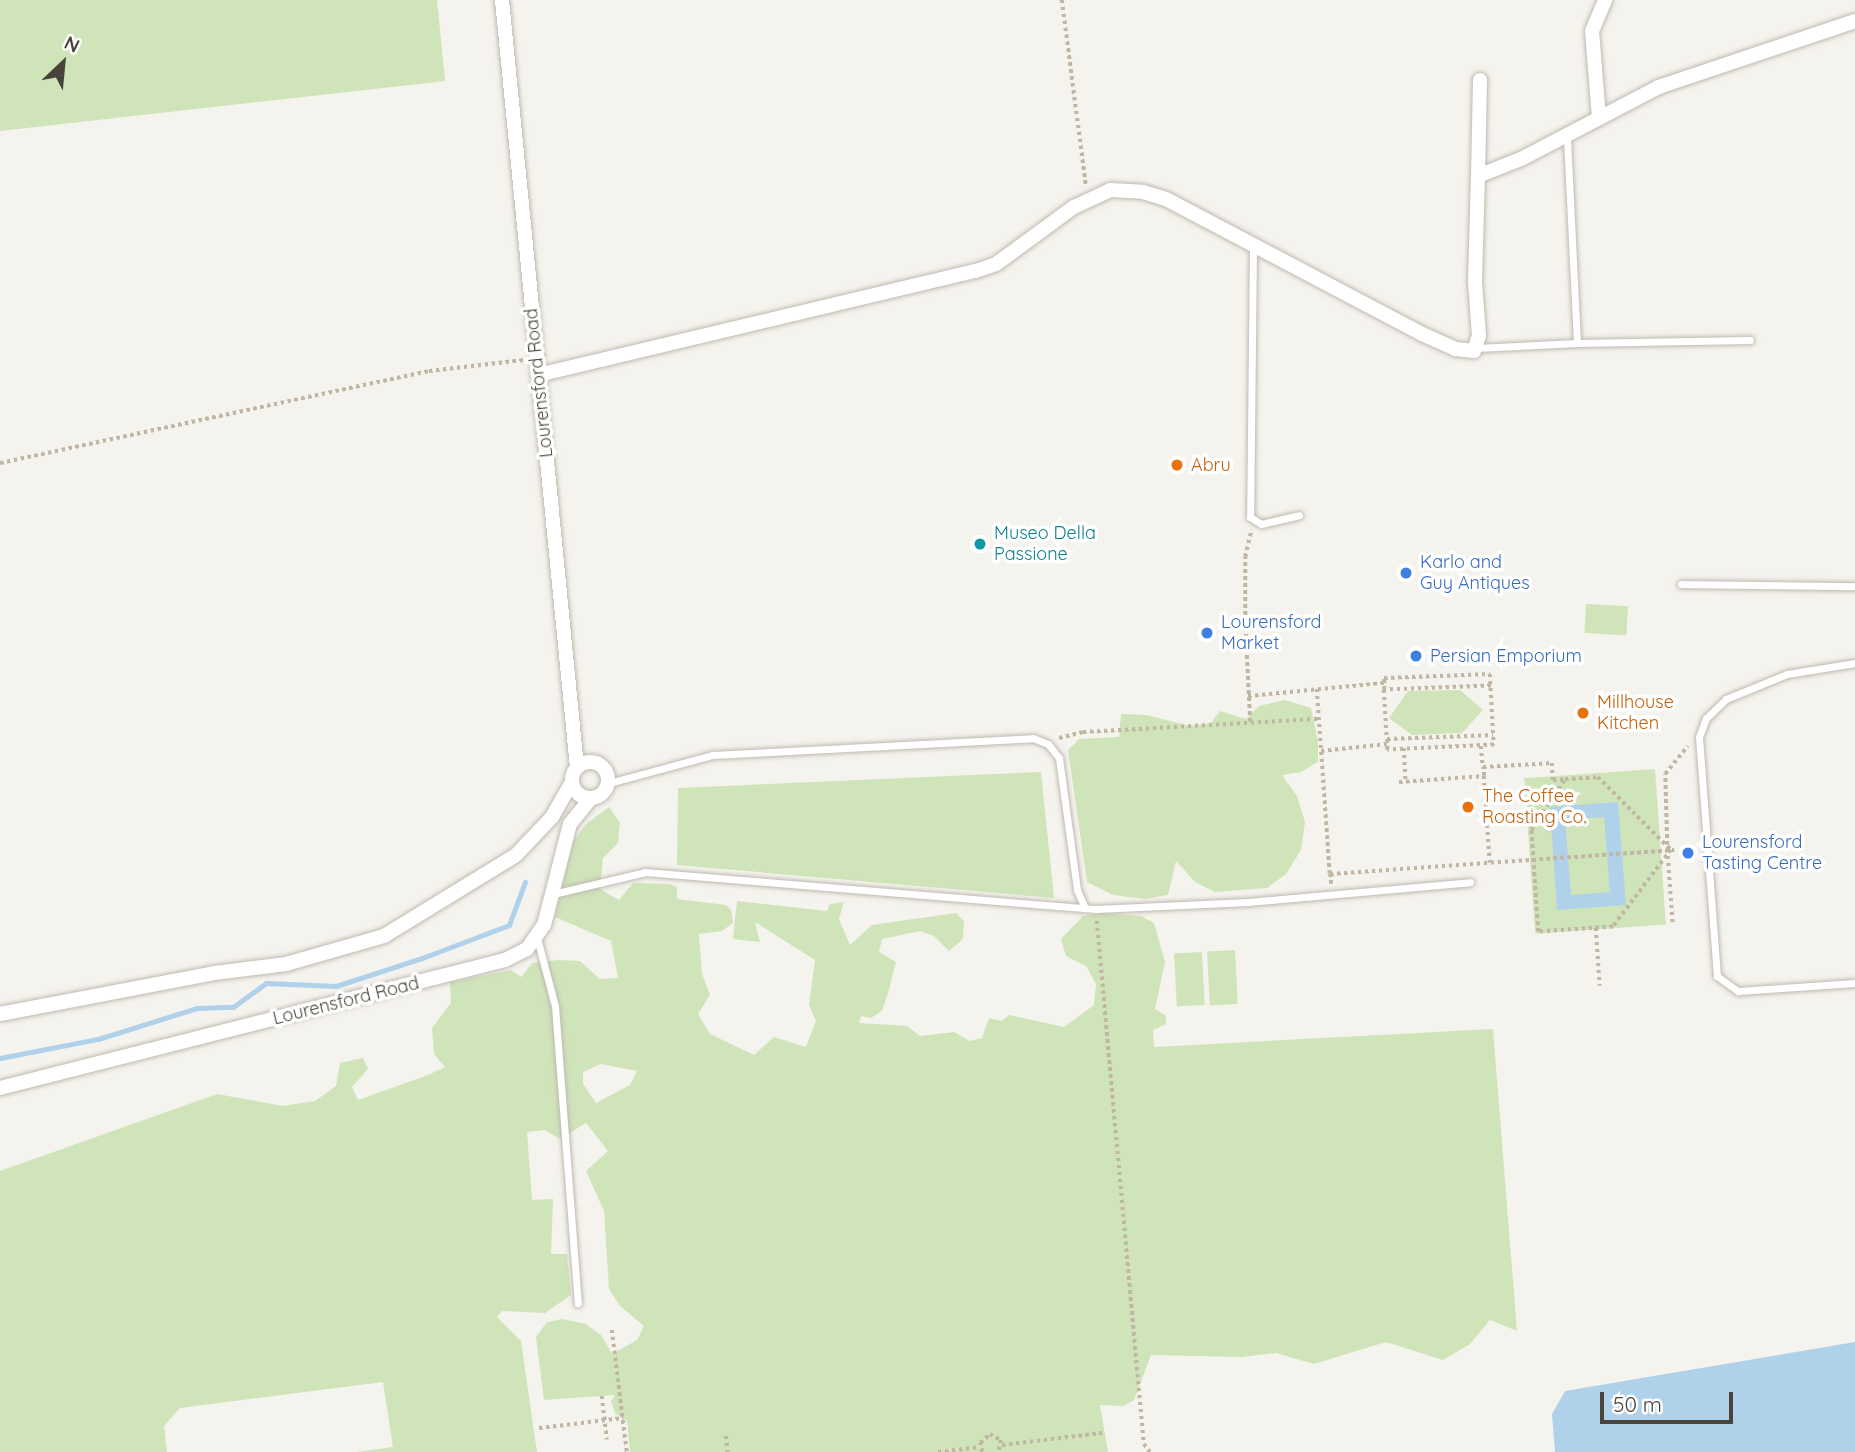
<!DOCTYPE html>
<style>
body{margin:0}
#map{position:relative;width:1855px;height:1452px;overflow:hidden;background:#f5f3ed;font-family:Quicksand,sans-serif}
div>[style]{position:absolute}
.green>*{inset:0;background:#d0e4ba;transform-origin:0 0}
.water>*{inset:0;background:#b0d1ea}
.stream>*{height:5px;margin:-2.5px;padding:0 2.5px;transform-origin:2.5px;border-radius:2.5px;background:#b0d1ea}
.path>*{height:3.5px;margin-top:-1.75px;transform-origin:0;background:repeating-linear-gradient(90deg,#c0b6a3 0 3.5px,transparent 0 7px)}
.roads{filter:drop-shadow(0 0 2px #bfbab0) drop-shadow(0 0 2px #bfbab0)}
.service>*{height:7px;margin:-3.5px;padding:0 3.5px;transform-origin:3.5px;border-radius:3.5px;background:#fff}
.minor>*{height:14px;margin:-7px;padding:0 7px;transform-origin:7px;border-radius:7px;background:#fff}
.minor>.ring{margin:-7px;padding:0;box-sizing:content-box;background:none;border:14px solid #fff;border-radius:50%}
.dots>*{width:19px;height:19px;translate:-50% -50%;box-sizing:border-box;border:4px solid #fff;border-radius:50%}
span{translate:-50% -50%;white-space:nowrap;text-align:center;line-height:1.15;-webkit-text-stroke:7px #fff;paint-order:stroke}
.street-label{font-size:18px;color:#49443b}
.food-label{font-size:18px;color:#c56008}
.left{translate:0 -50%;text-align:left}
.culture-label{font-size:18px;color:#0d838f}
.shop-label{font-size:18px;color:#366cbe}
.north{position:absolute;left:28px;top:28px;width:70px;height:70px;-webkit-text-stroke:5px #fff;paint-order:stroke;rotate:26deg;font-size:19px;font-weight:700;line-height:28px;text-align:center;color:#49443b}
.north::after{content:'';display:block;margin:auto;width:24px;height:32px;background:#49443b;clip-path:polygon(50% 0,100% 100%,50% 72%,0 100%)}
.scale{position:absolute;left:1600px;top:1392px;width:133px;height:32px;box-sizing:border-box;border:4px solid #49443b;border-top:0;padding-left:9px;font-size:21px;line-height:24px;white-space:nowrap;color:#49443b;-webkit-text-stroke:5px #fff;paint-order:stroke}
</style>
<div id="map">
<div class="green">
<div style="clip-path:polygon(0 0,437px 0,445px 81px,0 131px)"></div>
<div style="left:1586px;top:604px;width:42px;height:29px;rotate:3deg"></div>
<div style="clip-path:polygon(1460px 690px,1483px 710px,1462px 733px,1412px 735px,1389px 718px,1408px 691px)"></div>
<div style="clip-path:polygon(1285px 700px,1311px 708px,1318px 741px,1318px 762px,1301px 772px,1282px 775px,1297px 796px,1305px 822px,1301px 850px,1286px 874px,1267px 888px,1215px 892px,1195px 882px,1176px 861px,1168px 895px,1145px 899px,1113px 895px,1087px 882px,1068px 750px,1079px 739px,1119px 737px,1121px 714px,1146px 715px,1190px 726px,1211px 723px,1220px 711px,1246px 719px,1259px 706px)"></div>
<div style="left:1655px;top:769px;width:156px;height:131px;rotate:86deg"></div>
<div style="clip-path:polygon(1041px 772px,1054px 898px,677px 865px,678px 788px)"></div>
<div style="clip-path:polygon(evenodd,609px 807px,620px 823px,618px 843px,603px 858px,600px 889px,619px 900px,633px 883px,669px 884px,677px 887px,677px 899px,726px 905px,731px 910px,733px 923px,722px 931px,699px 934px,702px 974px,710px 995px,698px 1014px,710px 1034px,754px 1055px,774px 1037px,806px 1047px,816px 1021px,809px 1005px,815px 960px,755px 922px,760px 942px,733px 939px,737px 901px,827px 911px,830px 904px,844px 902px,839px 919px,850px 945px,872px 925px,956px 913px,964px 921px,963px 939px,949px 951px,934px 936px,920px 931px,882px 939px,879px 952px,896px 962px,889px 990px,882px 1011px,871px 1018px,861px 1016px,859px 1023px,907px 1026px,920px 1036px,954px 1032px,970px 1041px,982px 1038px,989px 1018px,1002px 1021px,1009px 1015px,1064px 1027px,1094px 1005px,1096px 984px,1086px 966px,1066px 956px,1061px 939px,1083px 916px,1102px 913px,1141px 916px,1154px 923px,1165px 962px,1155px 1009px,1166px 1016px,1166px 1024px,1153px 1030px,1154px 1047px,1493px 1029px,1517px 1331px,1490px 1320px,1470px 1344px,1443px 1360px,1386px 1342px,1314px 1364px,1276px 1353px,1241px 1357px,1151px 1355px,1134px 1400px,1124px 1406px,1100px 1405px,1108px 1452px,630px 1452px,627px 1421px,615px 1413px,611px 1401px,615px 1395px,544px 1400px,536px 1337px,547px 1322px,563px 1319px,586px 1324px,602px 1336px,612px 1354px,637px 1340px,644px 1326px,620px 1306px,609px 1289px,604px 1211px,586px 1171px,608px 1151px,586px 1123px,560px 1139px,544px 1130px,527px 1132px,532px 1200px,553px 1199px,551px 1254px,567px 1254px,571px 1295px,545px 1313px,502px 1311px,497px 1317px,521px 1341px,537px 1452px,356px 1452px,393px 1447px,383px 1382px,180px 1408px,164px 1426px,167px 1452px,0 1452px,0 1171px,217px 1094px,283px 1106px,315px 1101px,336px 1086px,340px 1063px,363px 1058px,368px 1069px,352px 1087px,358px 1100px,428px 1075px,445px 1067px,434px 1054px,432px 1028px,451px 1003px,450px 982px,511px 970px,521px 977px,532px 963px,559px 960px,580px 961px,600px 979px,618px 978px,611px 941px,555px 917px,573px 842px,586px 824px,609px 807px,601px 1064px,637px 1071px,630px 1085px,596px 1103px,583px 1084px,583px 1072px,601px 1064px)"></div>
<div style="left:1235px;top:950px;width:54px;height:28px;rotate:87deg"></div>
<div style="left:1202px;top:952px;width:53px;height:28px;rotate:87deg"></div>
</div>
<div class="water">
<div style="clip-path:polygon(evenodd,1618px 802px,1626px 905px,1557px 910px,1550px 807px,1618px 802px,1604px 817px,1610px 892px,1571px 895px,1565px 820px,1604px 817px)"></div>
<div style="clip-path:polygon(1855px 1342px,1855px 1452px,1555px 1452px,1552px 1414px,1565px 1391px)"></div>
</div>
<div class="stream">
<div style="left:0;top:1058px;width:100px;rotate:-11deg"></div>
<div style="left:98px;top:1039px;width:104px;rotate:-17.4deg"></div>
<div style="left:197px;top:1008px;width:36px;rotate:-2deg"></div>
<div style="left:233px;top:1007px;width:41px;rotate:-36deg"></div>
<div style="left:266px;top:983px;width:70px;rotate:2.5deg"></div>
<div style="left:336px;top:986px;width:90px;rotate:-18deg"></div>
<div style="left:422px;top:958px;width:93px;rotate:-20.8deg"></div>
<div style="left:509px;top:925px;width:46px;rotate:-69.6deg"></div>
</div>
<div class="path">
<div style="left:1062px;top:0;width:187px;rotate:82.6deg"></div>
<div style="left:0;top:463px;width:439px;rotate:-12.1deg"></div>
<div style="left:429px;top:371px;width:96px;rotate:-6.6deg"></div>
<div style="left:1491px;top:686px;width:107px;rotate:177.9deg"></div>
<div style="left:1384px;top:690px;width:49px;rotate:86.5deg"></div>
<div style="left:1387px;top:739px;width:106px;rotate:-2.2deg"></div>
<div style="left:1317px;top:689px;width:185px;rotate:86deg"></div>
<div style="left:1384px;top:690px;width:12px;rotate:-90deg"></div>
<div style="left:1384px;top:678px;width:106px;rotate:-2.2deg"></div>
<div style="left:1490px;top:674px;width:71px;rotate:86.8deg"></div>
<div style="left:1494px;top:745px;width:107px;rotate:177.3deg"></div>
<div style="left:1387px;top:750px;width:11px;rotate:-90deg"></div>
<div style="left:1248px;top:696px;width:137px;rotate:-5.5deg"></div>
<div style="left:1250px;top:722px;width:100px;rotate:-92.9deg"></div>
<div style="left:1245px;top:622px;width:65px;rotate:-90deg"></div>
<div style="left:1245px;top:557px;width:28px;rotate:-77deg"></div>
<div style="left:1059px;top:738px;width:25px;rotate:-14deg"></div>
<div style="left:1083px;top:732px;width:236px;rotate:-3.2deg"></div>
<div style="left:1481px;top:746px;width:21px;rotate:85deg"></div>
<div style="left:1404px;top:748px;width:33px;rotate:87deg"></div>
<div style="left:1321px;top:751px;width:66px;rotate:-6.1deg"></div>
<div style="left:1484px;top:776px;width:87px;rotate:86.1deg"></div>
<div style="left:1399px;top:782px;width:85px;rotate:-4deg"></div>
<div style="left:1484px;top:776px;width:9px;rotate:-96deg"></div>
<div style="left:1483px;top:767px;width:69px;rotate:-3.3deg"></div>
<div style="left:1552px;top:763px;width:17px;rotate:87deg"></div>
<div style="left:1553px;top:780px;width:12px;rotate:-5deg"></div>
<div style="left:1565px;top:779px;width:33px;rotate:-3deg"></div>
<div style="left:1598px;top:777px;width:103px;rotate:45deg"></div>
<div style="left:1671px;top:850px;width:96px;rotate:127deg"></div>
<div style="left:1613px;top:927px;width:75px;rotate:176.2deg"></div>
<div style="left:1538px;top:932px;width:102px;rotate:-93.9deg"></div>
<div style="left:1531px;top:830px;width:61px;rotate:-56.3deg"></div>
<div style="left:1667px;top:845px;width:71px;rotate:-91.6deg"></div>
<div style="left:1665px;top:774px;width:36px;rotate:-51deg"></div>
<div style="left:1668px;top:856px;width:70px;rotate:85.9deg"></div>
<div style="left:1331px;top:884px;width:10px;rotate:-96deg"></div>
<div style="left:1330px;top:874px;width:345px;rotate:-4deg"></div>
<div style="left:1097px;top:921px;width:525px;rotate:84.86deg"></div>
<div style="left:1144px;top:1444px;width:10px;rotate:53deg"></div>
<div style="left:1596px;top:928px;width:58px;rotate:86.1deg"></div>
<div style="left:612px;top:1330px;width:123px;rotate:83deg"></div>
<div style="left:602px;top:1396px;width:44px;rotate:83.5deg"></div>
<div style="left:539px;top:1428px;width:85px;rotate:-6.8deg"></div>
<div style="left:726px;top:1436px;width:16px;rotate:83deg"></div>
<div style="left:1002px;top:1445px;width:101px;rotate:-6.8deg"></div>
<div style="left:938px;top:1452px;width:42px;rotate:-6.8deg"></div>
<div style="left:982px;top:1452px;width:9px;rotate:-103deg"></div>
<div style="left:980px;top:1443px;width:13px;rotate:-42deg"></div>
<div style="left:990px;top:1434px;width:13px;rotate:29deg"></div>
<div style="left:1001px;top:1440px;width:12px;rotate:99deg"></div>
</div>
<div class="roads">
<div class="service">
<div style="left:1253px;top:246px;width:271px;rotate:90.6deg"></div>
<div style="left:1250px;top:517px;width:13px;rotate:32deg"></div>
<div style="left:1261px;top:524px;width:39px;rotate:-13deg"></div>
<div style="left:1577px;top:343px;width:173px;rotate:-1deg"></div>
<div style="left:1477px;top:348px;width:100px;rotate:-2.9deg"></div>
<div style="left:1577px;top:343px;width:208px;rotate:-92.8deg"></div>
<div style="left:1681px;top:584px;width:174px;rotate:0.7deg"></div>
<div style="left:1855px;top:663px;width:69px;rotate:170.8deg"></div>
<div style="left:1787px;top:674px;width:66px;rotate:157.7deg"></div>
<div style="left:1726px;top:699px;width:28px;rotate:136deg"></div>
<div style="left:1706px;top:718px;width:20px;rotate:110deg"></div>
<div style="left:1699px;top:737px;width:240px;rotate:85.7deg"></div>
<div style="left:1717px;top:976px;width:26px;rotate:36deg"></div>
<div style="left:1738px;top:991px;width:117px;rotate:-3.9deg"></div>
<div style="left:609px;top:783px;width:108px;rotate:-15.1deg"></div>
<div style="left:713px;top:755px;width:320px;rotate:-3deg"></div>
<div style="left:1033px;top:738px;width:16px;rotate:22deg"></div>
<div style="left:1048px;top:744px;width:18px;rotate:52deg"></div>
<div style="left:1059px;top:758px;width:133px;rotate:82.2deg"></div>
<div style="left:1077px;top:890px;width:20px;rotate:66deg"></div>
<div style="left:553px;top:894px;width:95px;rotate:-13.4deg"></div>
<div style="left:645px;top:872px;width:453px;rotate:4.7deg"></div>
<div style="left:1096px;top:909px;width:152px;rotate:-2.6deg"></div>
<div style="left:1248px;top:902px;width:223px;rotate:-5.1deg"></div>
<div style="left:537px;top:938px;width:70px;rotate:75.2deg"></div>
<div style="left:555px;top:1006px;width:298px;rotate:85.6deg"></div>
</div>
<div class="minor">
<div style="left:502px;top:0;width:771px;rotate:84.42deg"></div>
<div style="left:1599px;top:118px;width:87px;rotate:-94.6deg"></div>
<div style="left:1592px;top:31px;width:34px;rotate:-67deg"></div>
<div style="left:1478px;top:176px;width:96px;rotate:-88.8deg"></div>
<div style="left:538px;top:375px;width:450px;rotate:-13.4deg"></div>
<div style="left:976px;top:271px;width:21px;rotate:-19deg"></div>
<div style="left:996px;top:264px;width:97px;rotate:-36.2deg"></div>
<div style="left:1074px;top:207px;width:40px;rotate:-25deg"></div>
<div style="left:1110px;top:190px;width:33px;rotate:3deg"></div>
<div style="left:1143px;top:192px;width:24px;rotate:17deg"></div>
<div style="left:1166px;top:199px;width:289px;rotate:27.8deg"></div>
<div style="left:1422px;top:334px;width:36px;rotate:24deg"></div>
<div style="left:1455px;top:349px;width:19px;rotate:6deg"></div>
<div style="left:1474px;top:351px;width:16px;rotate:-72deg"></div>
<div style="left:1479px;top:336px;width:54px;rotate:-94.2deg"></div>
<div style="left:1475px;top:282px;width:106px;rotate:-88.4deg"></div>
<div style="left:1478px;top:176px;width:46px;rotate:-21.6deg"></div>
<div style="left:1521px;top:159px;width:156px;rotate:-27.6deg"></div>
<div style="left:1659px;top:87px;width:207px;rotate:-18.6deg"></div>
<div class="ring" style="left:572px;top:762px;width:22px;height:22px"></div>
<div style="left:0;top:1014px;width:218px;rotate:-10.8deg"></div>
<div style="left:214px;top:973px;width:73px;rotate:-7.1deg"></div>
<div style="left:286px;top:964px;width:102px;rotate:-15.9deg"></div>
<div style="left:384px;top:936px;width:155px;rotate:-31.5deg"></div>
<div style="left:516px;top:855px;width:52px;rotate:-46.5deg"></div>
<div style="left:552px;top:817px;width:40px;rotate:-60.3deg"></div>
<div style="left:0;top:1088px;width:521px;rotate:-14.22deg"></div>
<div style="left:505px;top:960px;width:25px;rotate:-27deg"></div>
<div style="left:527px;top:949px;width:29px;rotate:-55deg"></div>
<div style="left:544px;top:925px;width:104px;rotate:-75.6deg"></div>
<div style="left:570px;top:824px;width:33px;rotate:-51deg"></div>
</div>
</div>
<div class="dots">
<div style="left:1177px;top:465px;background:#e8710a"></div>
<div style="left:980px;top:544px;background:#0f9aa8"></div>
<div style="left:1406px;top:573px;background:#3f7fe0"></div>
<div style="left:1207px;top:633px;background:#3f7fe0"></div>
<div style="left:1416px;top:656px;background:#3f7fe0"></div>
<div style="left:1583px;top:713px;background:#e8710a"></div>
<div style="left:1468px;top:807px;background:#e8710a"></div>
<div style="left:1688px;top:853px;background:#3f7fe0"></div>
</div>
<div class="street-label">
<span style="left:539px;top:383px;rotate:-96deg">Lourensford Road</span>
<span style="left:346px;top:1001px;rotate:-14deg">Lourensford Road</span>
</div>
<div class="food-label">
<span class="left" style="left:1191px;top:465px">Abru</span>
<span class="left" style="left:1597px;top:713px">Millhouse<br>Kitchen</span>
<span class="left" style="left:1482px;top:807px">The Coffee<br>Roasting Co.</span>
</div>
<div class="culture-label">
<span class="left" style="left:994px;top:544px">Museo Della<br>Passione</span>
</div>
<div class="shop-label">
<span class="left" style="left:1420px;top:573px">Karlo and<br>Guy Antiques</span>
<span class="left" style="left:1221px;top:633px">Lourensford<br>Market</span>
<span class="left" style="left:1430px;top:656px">Persian Emporium</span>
<span class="left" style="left:1702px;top:853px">Lourensford<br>Tasting Centre</span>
</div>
<div class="north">N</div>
<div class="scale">50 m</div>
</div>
